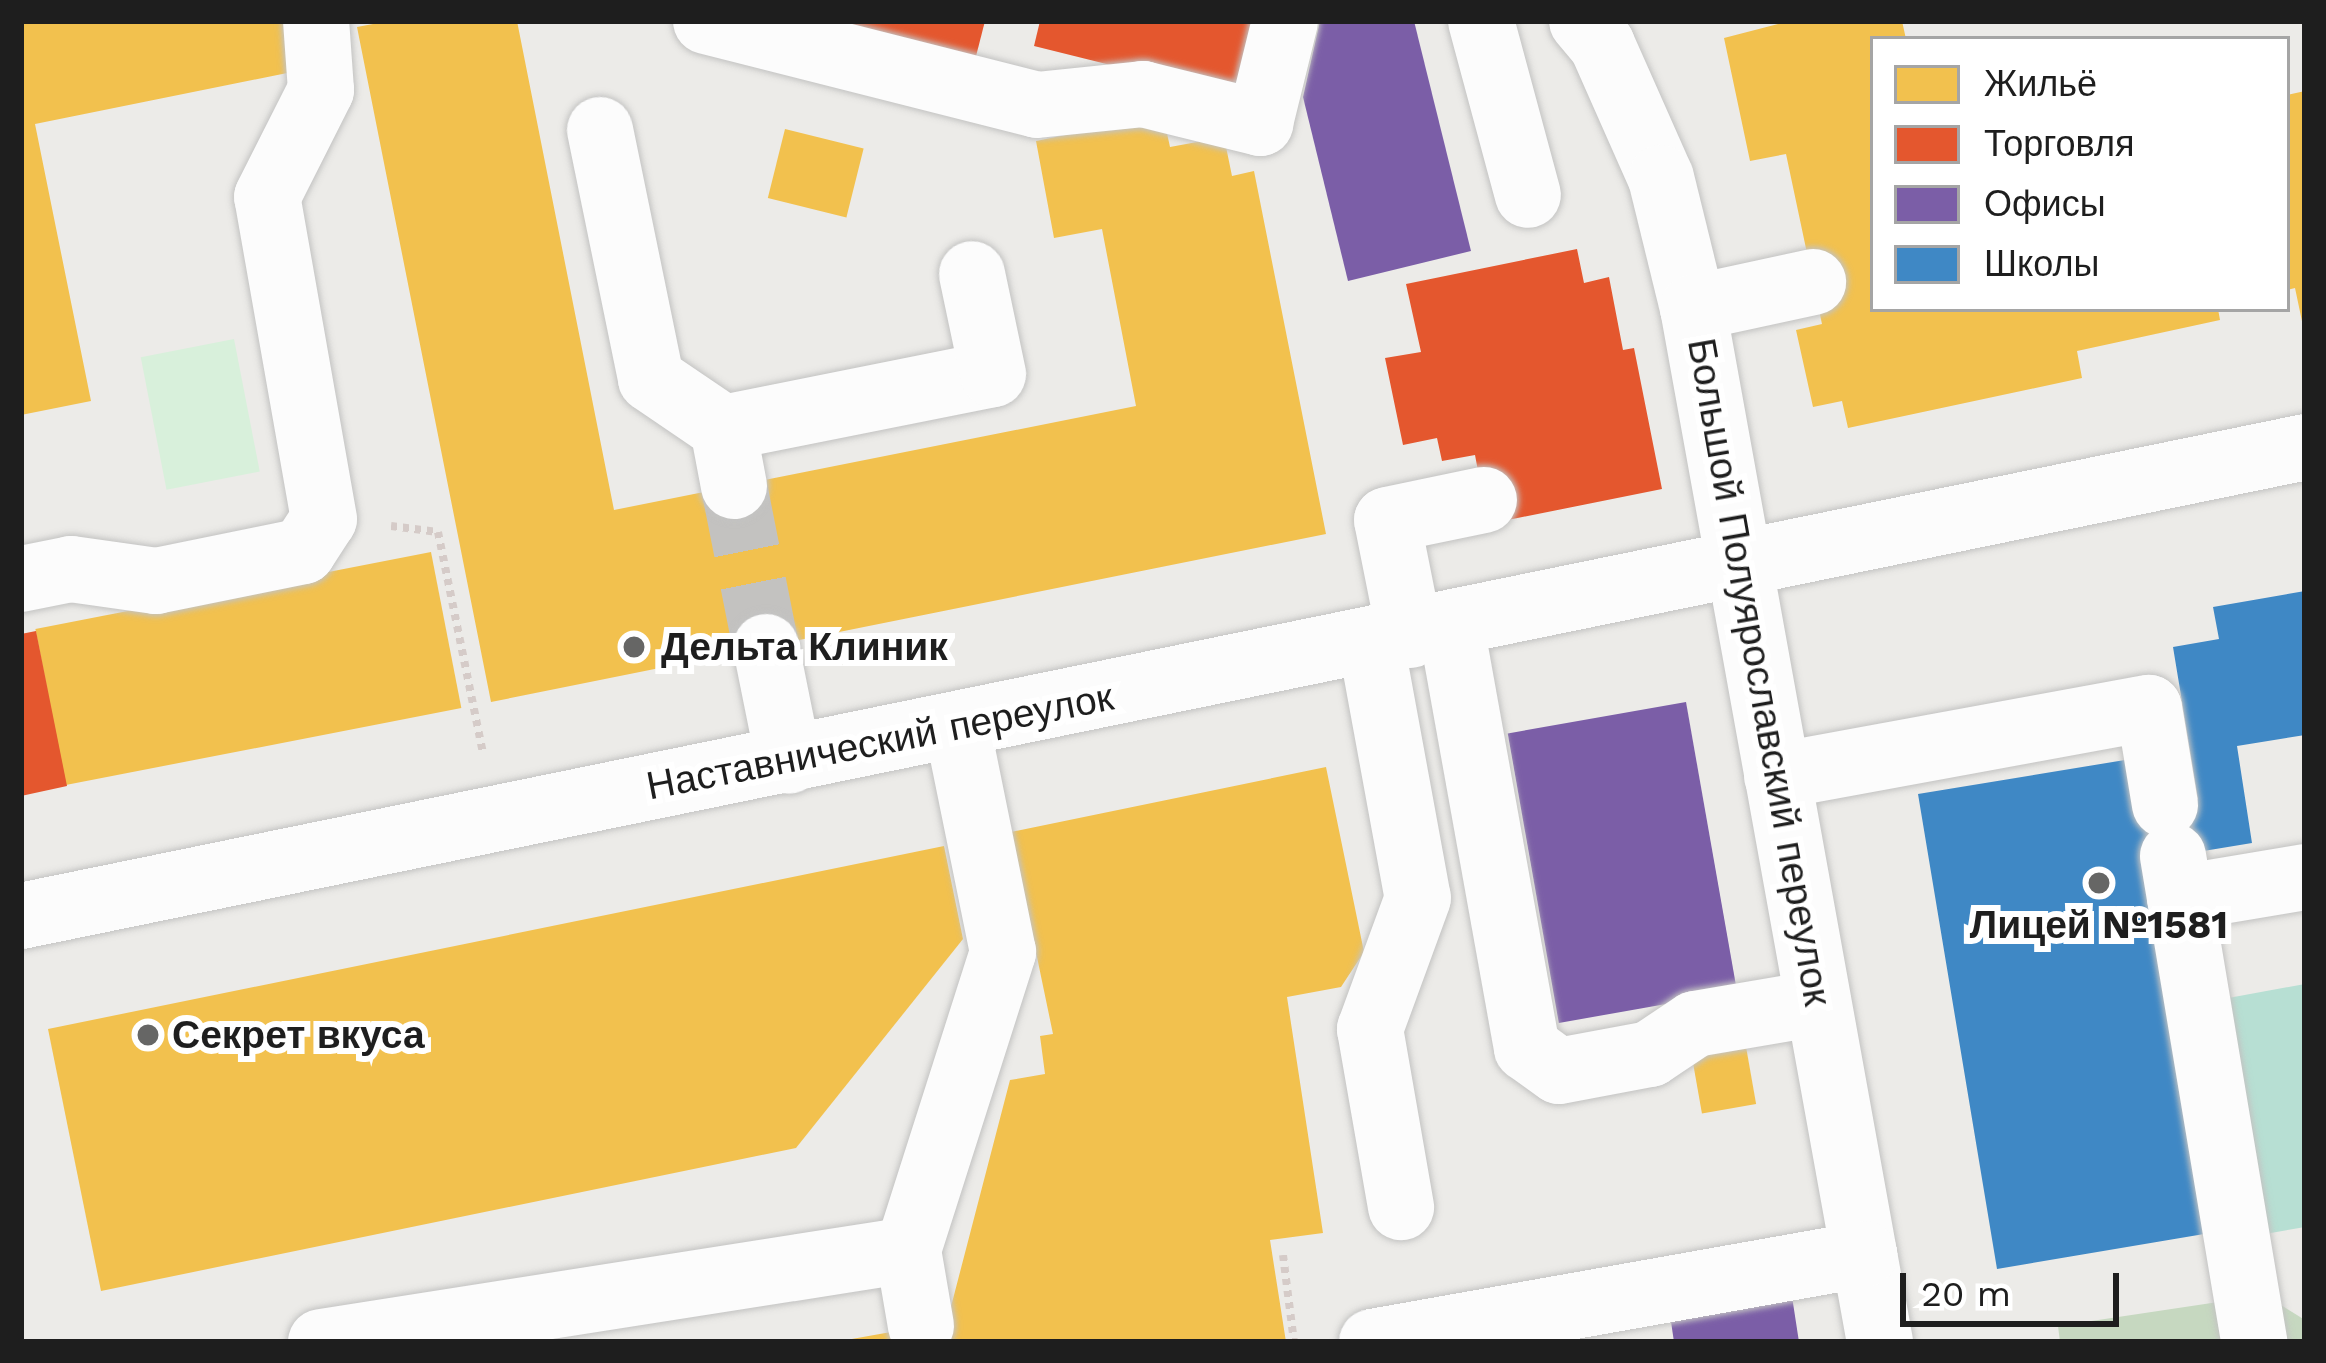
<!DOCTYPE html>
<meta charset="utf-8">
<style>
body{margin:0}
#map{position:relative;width:2326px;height:1363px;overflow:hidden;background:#ecebe8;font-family:"Work Sans",sans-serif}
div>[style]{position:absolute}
.forest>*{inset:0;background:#c6d8c0}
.park>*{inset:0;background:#d8f0db;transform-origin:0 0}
.pitch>*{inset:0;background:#b7dfd3}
.homes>*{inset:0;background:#f2c14e;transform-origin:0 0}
.shops>*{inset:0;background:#e4572e}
.offices>*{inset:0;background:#7b5ea7;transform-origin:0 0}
.schools>*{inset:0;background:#3f88c5}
.minor-tunnel>*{height:66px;margin-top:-33px;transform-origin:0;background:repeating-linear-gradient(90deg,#c3c2c0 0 66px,transparent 0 99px)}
.path>*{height:8px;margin-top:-4px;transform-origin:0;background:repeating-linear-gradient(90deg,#d5cbc8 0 6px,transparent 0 12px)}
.roads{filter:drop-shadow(0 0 3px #c3c3c2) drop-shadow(0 0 3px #c3c3c2)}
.minor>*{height:66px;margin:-33px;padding:0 33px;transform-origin:33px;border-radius:33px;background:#fcfcfc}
.dots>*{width:33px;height:33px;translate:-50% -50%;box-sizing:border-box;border:6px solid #fff;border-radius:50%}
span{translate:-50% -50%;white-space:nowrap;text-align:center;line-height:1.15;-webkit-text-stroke:12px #fff;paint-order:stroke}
.poi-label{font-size:39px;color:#1e1e1e;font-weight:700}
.left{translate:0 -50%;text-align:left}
.street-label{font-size:39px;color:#1e1e1e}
.frame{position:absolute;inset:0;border:24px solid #1e1e1e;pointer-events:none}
.legend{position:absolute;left:1870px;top:36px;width:420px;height:276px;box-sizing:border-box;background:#fff;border:3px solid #a5a5a5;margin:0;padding:15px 21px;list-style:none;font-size:36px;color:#1e1e1e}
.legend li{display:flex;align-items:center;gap:24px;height:60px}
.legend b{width:60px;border:3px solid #a5a5a5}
.scale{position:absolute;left:1900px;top:1273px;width:219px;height:54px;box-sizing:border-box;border:6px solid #1e1e1e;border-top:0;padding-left:15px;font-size:36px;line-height:42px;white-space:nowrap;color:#1e1e1e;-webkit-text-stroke:9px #fff;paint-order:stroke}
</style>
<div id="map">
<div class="forest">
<div style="clip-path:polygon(2265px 1295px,2305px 1320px,2305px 1342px,2060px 1342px,2058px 1326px)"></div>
</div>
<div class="park">
<div style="left:234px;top:339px;width:135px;height:95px;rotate:79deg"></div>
</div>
<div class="pitch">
<div style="clip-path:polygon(2305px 984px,2305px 1227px,2265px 1234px,2223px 999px)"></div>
</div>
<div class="homes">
<div style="clip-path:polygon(21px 21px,287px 21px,297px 71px,35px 124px,91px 401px,21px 415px)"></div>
<div style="clip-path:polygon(389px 21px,517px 21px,614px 510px,1136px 406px,1102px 229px,1054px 238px,1036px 141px,1163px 115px,1170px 147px,1224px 137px,1232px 176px,1254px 171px,1326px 534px,491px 702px,357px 27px)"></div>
<div style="clip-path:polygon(1790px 21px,1902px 21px,1906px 39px,1873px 39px,1873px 309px,2218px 309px,2220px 320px,2077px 351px,2082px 378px,1848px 428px,1842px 401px,1813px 407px,1796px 330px,1822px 324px,1786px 154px,1750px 161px,1724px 38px)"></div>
<div style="clip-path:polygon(2305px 91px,2305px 325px,2303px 326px,2295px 288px,2287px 290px,2287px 95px)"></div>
<div style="left:785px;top:129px;width:81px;height:71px;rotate:14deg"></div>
<div style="left:431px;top:552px;width:159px;height:403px;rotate:79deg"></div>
<div style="clip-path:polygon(1326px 767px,1364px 952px,1341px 987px,1287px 997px,1323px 1233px,1270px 1240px,1286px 1342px,835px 1342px,947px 1322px,1010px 1080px,1045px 1074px,1040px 1036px,1053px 1034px,1011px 832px)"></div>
<div style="clip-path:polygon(944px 846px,963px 939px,796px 1148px,101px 1291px,48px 1029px)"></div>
<div style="left:1745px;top:1041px;width:64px;height:55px;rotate:80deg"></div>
</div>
<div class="shops">
<div style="clip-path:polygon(809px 21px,985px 21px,974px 64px)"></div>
<div style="clip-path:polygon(1040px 21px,1254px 21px,1235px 96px,1034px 46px)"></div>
<div style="clip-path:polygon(1577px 249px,1584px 283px,1609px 277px,1623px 350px,1634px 348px,1662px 489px,1488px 524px,1475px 455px,1442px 461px,1437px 438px,1403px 445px,1385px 358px,1421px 352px,1406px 284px)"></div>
<div style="clip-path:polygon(36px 631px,67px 786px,21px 796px,21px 634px)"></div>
</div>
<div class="offices">
<div style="clip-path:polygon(1320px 21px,1414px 21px,1471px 251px,1348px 281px,1303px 97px)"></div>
<div style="left:1686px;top:702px;width:294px;height:181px;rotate:80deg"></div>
<div style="clip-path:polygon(1791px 1290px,1799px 1342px,1674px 1342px,1669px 1308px)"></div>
</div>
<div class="schools">
<div style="clip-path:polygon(2305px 591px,2305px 735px,2237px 746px,2252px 843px,2149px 860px,2210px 1233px,1997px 1269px,1918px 794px,2131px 759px,2140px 809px,2198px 799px,2173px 647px,2219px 639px,2213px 607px)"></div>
</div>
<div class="minor-tunnel">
<div style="left:734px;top:486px;width:164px;rotate:78.8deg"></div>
</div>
<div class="path">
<div style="left:391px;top:526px;width:47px;rotate:7.3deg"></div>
<div style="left:438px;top:532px;width:226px;rotate:78.5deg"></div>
<div style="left:1283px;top:1255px;width:88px;rotate:82.8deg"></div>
</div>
<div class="roads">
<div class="minor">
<div style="left:706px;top:21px;width:341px;rotate:14.2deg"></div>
<div style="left:1037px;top:105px;width:107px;rotate:-5.9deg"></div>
<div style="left:1143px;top:94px;width:121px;rotate:13.9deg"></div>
<div style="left:1260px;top:123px;width:105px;rotate:-76.2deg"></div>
<div style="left:1481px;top:21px;width:180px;rotate:74.9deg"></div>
<div style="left:1582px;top:21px;width:31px;rotate:50deg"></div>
<div style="left:1602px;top:45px;width:145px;rotate:66.1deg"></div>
<div style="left:1661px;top:178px;width:134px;rotate:76.2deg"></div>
<div style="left:1693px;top:308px;width:1051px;rotate:79.75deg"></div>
<div style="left:600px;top:130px;width:254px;rotate:78.4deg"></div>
<div style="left:651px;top:379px;width:87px;rotate:34.2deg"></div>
<div style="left:1693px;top:308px;width:123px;rotate:-12.2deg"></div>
<div style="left:734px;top:486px;width:59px;rotate:-100.7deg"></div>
<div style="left:723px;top:428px;width:275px;rotate:-11.3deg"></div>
<div style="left:993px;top:374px;width:102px;rotate:-101.9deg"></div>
<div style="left:21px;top:579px;width:51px;rotate:-11.3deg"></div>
<div style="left:71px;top:569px;width:86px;rotate:8deg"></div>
<div style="left:156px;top:581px;width:150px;rotate:-11.5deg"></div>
<div style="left:303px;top:551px;width:38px;rotate:-57deg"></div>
<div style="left:324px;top:519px;width:327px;rotate:-100deg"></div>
<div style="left:267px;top:197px;width:120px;rotate:-63.2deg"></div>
<div style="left:321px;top:90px;width:69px;rotate:-94.1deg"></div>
<div style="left:1451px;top:626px;width:429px;rotate:79.8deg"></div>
<div style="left:1527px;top:1048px;width:39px;rotate:36deg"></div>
<div style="left:1559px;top:1071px;width:93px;rotate:-10.6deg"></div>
<div style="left:1650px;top:1054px;width:54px;rotate:-33.7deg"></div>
<div style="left:1695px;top:1024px;width:125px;rotate:-9.7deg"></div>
<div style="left:1410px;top:635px;width:117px;rotate:-101.3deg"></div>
<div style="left:1387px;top:520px;width:99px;rotate:-11.7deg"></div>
<div style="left:1371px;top:643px;width:259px;rotate:79.6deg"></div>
<div style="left:1418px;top:898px;width:140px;rotate:110.1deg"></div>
<div style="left:1370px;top:1029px;width:181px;rotate:80.1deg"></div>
<div style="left:766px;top:647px;width:116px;rotate:78.6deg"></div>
<div style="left:1777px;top:776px;width:378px;rotate:-10.4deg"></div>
<div style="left:2149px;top:708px;width:98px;rotate:80.6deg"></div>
<div style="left:2173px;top:856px;width:493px;rotate:80.5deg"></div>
<div style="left:2180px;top:898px;width:127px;rotate:-9.5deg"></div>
<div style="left:21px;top:916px;width:2332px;rotate:-11.6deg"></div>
<div style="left:908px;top:1250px;width:77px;rotate:80.3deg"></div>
<div style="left:321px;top:1342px;width:594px;rotate:-8.91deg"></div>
<div style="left:908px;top:1250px;width:313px;rotate:-72.3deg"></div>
<div style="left:1003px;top:952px;width:231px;rotate:-101.5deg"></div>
<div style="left:1372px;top:1342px;width:500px;rotate:-10.1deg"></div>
</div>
</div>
<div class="dots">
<div style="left:634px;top:647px;background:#666665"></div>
<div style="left:2099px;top:883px;background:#666665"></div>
<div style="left:148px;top:1035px;background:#666665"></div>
</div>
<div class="poi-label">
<span class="left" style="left:661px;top:647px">Дельта Клиник</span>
<span style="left:2099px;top:925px">Лицей №1581</span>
<span class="left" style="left:172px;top:1035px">Секрет вкуса</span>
</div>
<div class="street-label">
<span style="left:1759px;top:672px;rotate:80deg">Большой Полуярославский переулок</span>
<span style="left:880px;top:742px;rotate:-11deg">Наставнический переулок</span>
</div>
<div class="frame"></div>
<ul class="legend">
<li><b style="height:33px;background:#f2c14e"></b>Жильё</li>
<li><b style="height:33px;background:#e4572e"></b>Торговля</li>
<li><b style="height:33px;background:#7b5ea7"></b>Офисы</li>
<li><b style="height:33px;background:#3f88c5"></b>Школы</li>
</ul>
<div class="scale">20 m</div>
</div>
